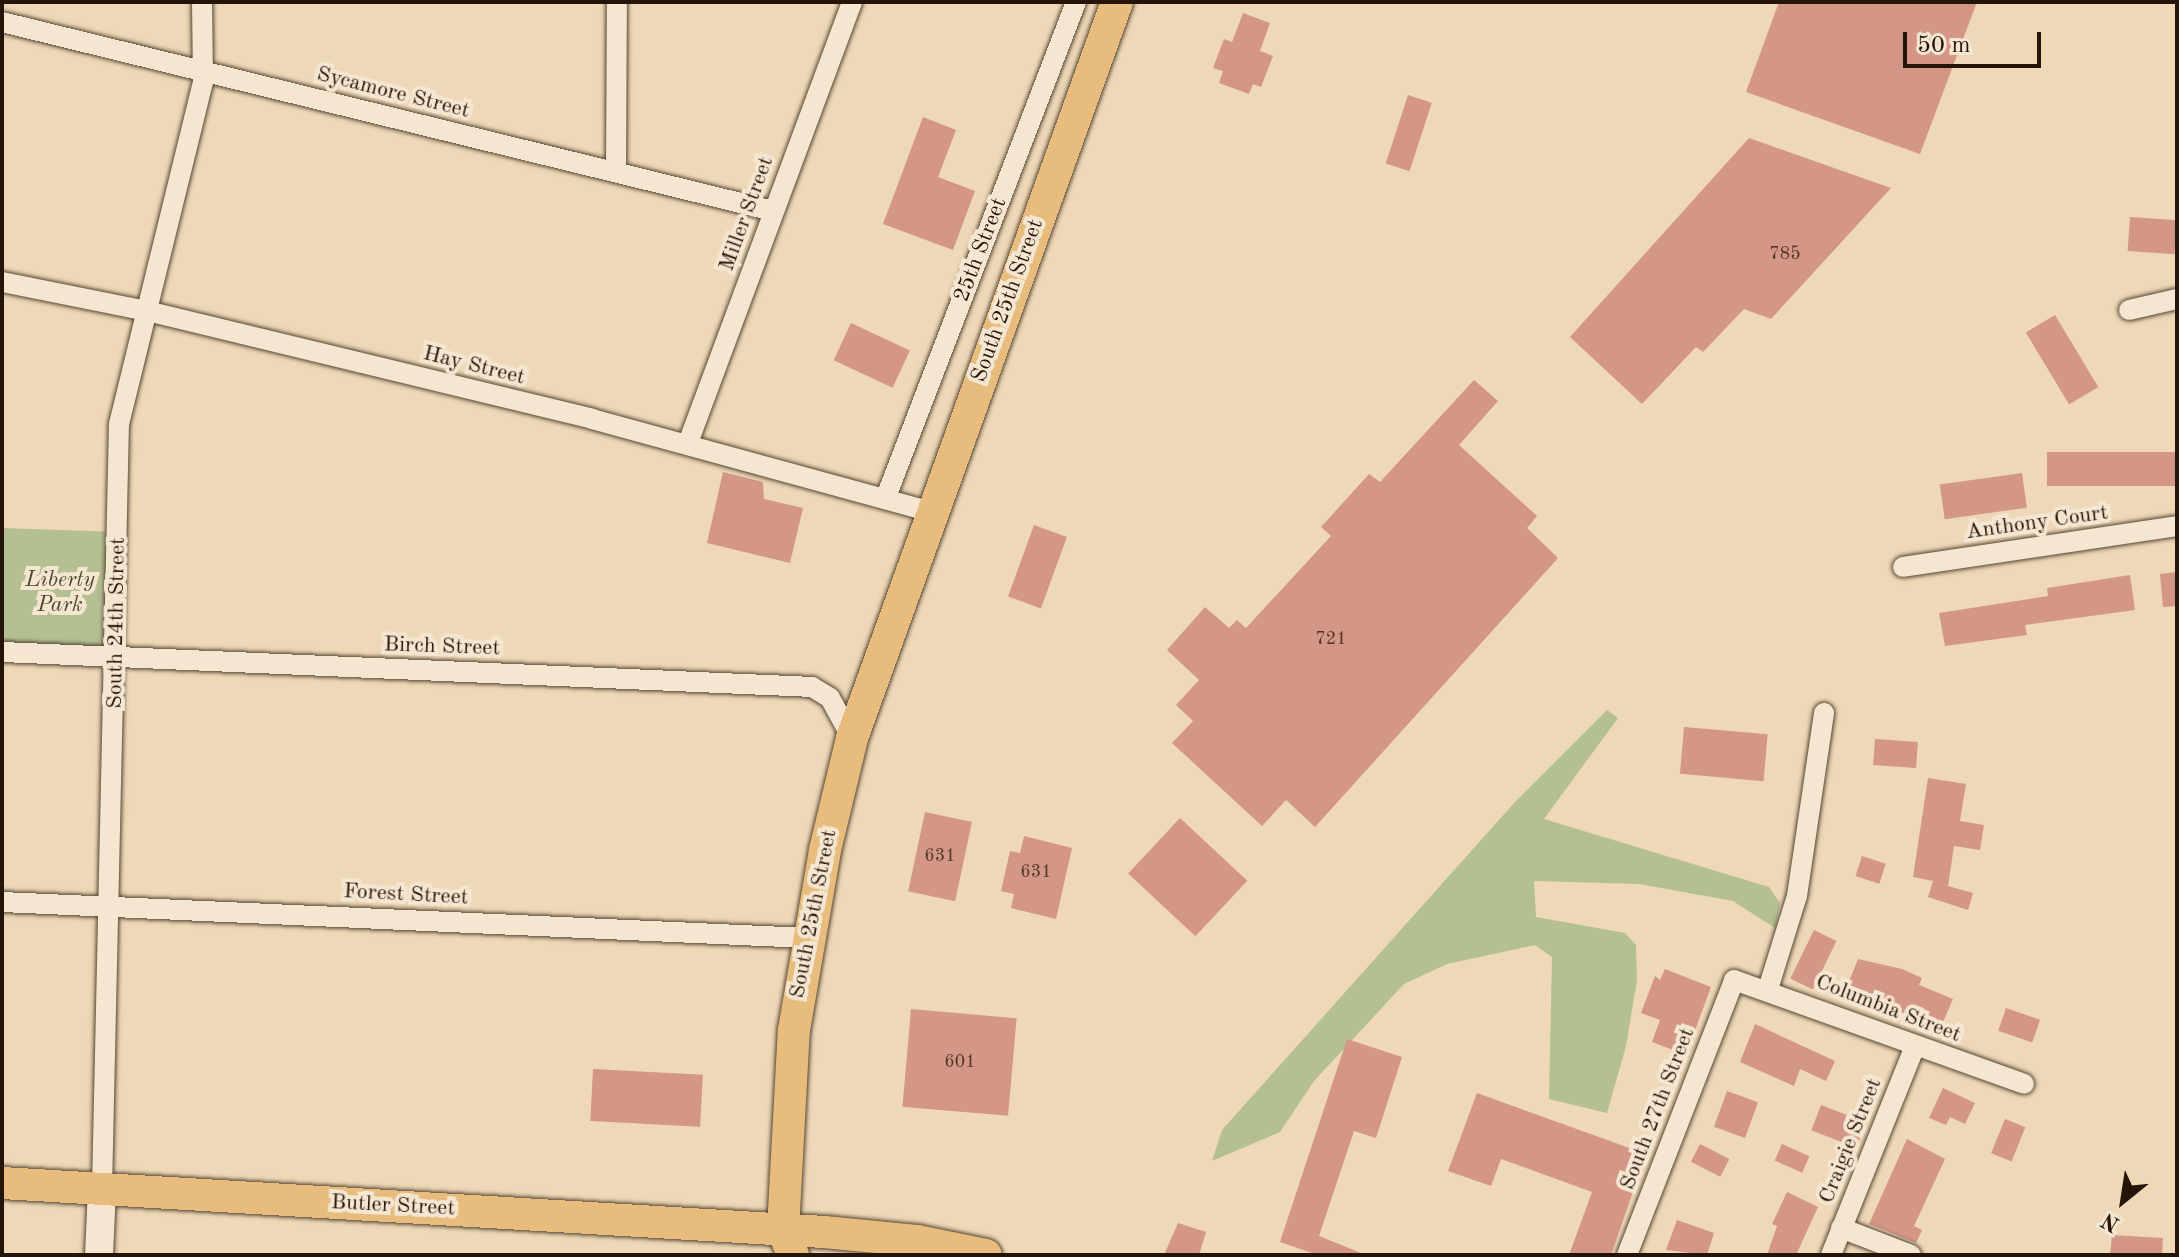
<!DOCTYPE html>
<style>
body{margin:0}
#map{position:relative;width:2179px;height:1257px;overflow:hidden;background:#eed8b7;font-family:"Old Standard TT",serif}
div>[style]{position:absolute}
.green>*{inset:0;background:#b4c092;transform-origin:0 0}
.building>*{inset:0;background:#d49686;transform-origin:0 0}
.roads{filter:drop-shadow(0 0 2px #564634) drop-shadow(0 0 2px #564634)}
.street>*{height:20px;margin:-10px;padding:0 10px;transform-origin:10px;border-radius:10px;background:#f4e6d0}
.secondary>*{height:28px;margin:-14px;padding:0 14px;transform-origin:14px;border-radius:14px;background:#f4e6d0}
.primary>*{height:32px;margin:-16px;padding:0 16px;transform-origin:16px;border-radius:16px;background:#e7bc7c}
span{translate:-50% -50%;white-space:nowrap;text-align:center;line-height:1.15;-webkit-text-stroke:8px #f4e6d0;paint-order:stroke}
.number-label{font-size:18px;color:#503528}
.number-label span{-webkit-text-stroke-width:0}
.street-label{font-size:22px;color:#241508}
.park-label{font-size:22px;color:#4f4831;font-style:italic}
.frame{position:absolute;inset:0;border:4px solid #241508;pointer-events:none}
.north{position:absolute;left:2083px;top:1161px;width:80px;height:80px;-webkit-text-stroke:6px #f4e6d0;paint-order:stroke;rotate:210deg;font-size:22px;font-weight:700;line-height:32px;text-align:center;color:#241508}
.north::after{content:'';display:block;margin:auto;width:28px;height:36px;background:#241508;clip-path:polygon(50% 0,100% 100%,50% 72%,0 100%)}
.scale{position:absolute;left:1903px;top:32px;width:138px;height:36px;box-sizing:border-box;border:4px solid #241508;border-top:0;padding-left:10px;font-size:24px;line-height:28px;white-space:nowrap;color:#241508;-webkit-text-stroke:6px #f4e6d0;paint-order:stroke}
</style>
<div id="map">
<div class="green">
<div style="left:2px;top:528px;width:117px;height:124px;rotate:2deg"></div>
<div style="clip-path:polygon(1607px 710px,1618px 718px,1544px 819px,1769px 887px,1780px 903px,1775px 928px,1733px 901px,1639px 884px,1534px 881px,1536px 917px,1625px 933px,1636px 945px,1637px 980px,1626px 1046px,1607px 1113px,1549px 1099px,1552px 957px,1535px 945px,1447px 964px,1404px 984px,1314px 1081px,1280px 1132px,1212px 1161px,1222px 1130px,1515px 802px)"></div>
</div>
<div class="building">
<div style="clip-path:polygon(1779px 2px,1977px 2px,1920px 154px,1746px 92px)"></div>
<div style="clip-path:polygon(1243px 13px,1270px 23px,1260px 51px,1273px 56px,1261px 87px,1253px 84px,1249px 94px,1219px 83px,1223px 71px,1213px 68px,1224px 39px,1232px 42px)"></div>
<div style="left:1408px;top:95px;width:25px;height:72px;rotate:18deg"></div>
<div style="clip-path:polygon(923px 117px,956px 130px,938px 177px,975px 191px,953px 250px,883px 224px)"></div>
<div style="clip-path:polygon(1749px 138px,1891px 188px,1771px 319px,1744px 309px,1703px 352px,1696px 347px,1642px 404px,1570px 337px)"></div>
<div style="left:2130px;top:217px;width:47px;height:34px;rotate:4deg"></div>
<div style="left:2055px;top:315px;width:84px;height:34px;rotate:59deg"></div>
<div style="left:851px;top:323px;width:65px;height:41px;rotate:25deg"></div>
<div style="clip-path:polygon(1474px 380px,1498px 401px,1459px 445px,1537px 516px,1527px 528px,1558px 558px,1315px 827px,1286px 800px,1262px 826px,1172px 743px,1193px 721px,1176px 705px,1199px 680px,1167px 650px,1205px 607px,1229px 628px,1237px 620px,1246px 628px,1331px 536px,1321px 527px,1369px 474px,1380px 482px)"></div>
<div style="left:2177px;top:452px;width:34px;height:130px;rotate:90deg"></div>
<div style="clip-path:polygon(723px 472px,763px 482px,764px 499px,803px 508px,790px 563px,707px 543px)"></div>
<div style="left:2022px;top:473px;width:35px;height:83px;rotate:82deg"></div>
<div style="left:1034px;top:525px;width:35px;height:76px;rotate:20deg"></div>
<div style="clip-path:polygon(2177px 572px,2177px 606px,2163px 607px,2160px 574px)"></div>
<div style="clip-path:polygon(2130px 575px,2135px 610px,2025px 625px,2027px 635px,1945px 646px,1939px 613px,2048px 596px,2047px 588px)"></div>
<div style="left:1684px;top:727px;width:84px;height:47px;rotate:5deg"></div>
<div style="left:1875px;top:739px;width:43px;height:26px;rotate:4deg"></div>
<div style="clip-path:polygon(1928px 778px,1966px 784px,1960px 821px,1984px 825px,1980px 850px,1954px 846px,1948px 886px,1973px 893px,1968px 910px,1928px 897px,1933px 881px,1913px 877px)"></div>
<div style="left:925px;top:812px;width:48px;height:81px;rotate:12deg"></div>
<div style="left:1180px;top:818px;width:92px;height:76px;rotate:43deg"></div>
<div style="clip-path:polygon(1024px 836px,1072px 848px,1056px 919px,1011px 908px,1014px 894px,1001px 891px,1010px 851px,1020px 853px)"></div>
<div style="left:1862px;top:856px;width:25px;height:21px;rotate:18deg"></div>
<div style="left:1814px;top:930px;width:25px;height:54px;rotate:26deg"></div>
<div style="clip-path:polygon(1858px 959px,1902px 969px,1922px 978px,1919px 985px,1953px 999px,1940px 1029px,1846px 989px)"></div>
<div style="clip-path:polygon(1665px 969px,1711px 987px,1686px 1055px,1652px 1042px,1660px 1020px,1641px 1013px,1655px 976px,1660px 980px)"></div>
<div style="left:2006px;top:1008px;width:36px;height:24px;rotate:19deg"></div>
<div style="left:911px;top:1009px;width:106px;height:98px;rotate:5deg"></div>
<div style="clip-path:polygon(1755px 1024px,1835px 1061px,1826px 1081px,1800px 1069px,1794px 1086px,1740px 1062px)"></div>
<div style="clip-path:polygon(1347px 1039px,1402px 1057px,1376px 1138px,1354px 1131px,1319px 1236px,1366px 1255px,1318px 1255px,1280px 1242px)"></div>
<div style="left:593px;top:1069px;width:110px;height:52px;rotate:3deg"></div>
<div style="clip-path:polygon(1943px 1088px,1975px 1103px,1965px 1124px,1950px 1117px,1946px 1125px,1929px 1118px)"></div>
<div style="left:1727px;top:1091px;width:33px;height:38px;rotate:20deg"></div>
<div style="clip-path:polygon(1477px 1093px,1646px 1154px,1611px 1255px,1569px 1255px,1592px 1192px,1501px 1159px,1491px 1186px,1448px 1171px)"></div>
<div style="left:1821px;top:1105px;width:48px;height:27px;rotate:21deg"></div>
<div style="left:2005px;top:1119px;width:22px;height:37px;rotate:22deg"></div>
<div style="clip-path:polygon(1907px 1139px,1945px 1159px,1914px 1226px,1922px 1230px,1916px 1243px,1869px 1224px)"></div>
<div style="left:1700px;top:1144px;width:33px;height:20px;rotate:27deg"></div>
<div style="left:1782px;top:1144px;width:30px;height:18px;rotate:24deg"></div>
<div style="clip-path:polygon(1787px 1192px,1818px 1207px,1796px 1255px,1767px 1255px,1777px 1226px,1772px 1224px)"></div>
<div style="clip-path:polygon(1677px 1220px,1714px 1233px,1707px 1255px,1666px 1250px)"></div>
<div style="clip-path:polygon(1178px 1223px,1206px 1232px,1199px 1255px,1164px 1255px)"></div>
<div style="clip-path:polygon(2112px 1235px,2163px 1238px,2162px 1255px,2110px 1255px)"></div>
</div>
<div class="roads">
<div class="street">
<div style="left:2px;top:22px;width:794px;rotate:13.77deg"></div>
<div style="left:616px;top:172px;width:170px;rotate:-89.7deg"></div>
<div style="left:2px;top:282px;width:148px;rotate:11.3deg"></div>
<div style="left:147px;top:311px;width:458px;rotate:13.6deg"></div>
<div style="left:592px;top:419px;width:352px;rotate:15.3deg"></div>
<div style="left:2129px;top:310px;width:49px;rotate:-12.9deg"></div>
<div style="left:688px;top:443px;width:471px;rotate:-69.6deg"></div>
<div style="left:886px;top:497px;width:530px;rotate:-69deg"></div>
<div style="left:1903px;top:567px;width:277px;rotate:-8.5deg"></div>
<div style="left:2px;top:652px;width:811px;rotate:2.47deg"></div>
<div style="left:812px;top:687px;width:21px;rotate:31deg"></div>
<div style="left:830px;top:698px;width:46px;rotate:61.2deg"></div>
<div style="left:2px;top:902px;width:807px;rotate:2.56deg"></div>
<div style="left:1768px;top:989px;width:97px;rotate:-72.7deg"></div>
<div style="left:1797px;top:896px;width:185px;rotate:-81.6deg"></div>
<div style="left:102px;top:1189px;width:765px;rotate:-88.73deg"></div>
<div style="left:119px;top:424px;width:352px;rotate:-76.2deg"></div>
<div style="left:203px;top:82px;width:80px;rotate:-90.7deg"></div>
<div style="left:1841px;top:1228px;width:75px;rotate:21.1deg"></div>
<div style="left:1627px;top:1255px;width:295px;rotate:-68.7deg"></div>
<div style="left:1734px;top:980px;width:308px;rotate:19.7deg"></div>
<div style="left:1831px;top:1255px;width:225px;rotate:-68.1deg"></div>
</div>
<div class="secondary">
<div style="left:99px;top:1255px;width:66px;rotate:-87.4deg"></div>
</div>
<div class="primary">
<div style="left:2px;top:1183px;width:823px;rotate:3.41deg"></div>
<div style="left:824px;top:1232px;width:93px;rotate:5.5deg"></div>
<div style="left:917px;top:1241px;width:70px;rotate:11.5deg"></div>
<div style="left:793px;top:1255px;width:27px;rotate:-112deg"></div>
<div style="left:783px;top:1230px;width:200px;rotate:-86.9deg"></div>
<div style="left:794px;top:1030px;width:183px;rotate:-80.2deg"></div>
<div style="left:825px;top:850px;width:115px;rotate:-76.4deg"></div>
<div style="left:852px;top:738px;width:782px;rotate:-70.2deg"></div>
</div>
</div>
<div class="number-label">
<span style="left:1785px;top:254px">785</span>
<span style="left:1331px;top:639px">721</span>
<span style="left:940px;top:856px">631</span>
<span style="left:1036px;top:872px">631</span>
<span style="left:960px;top:1062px">601</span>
</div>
<div class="street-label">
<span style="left:393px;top:93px;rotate:14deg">Sycamore Street</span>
<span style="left:747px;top:214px;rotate:-70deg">Miller Street</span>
<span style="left:981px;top:250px;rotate:-69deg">25th Street</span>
<span style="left:1008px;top:301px;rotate:-70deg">South 25th Street</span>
<span style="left:474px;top:366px;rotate:14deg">Hay Street</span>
<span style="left:2037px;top:523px;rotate:-8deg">Anthony Court</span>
<span style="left:117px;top:623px;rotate:-89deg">South 24th Street</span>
<span style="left:442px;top:647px;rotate:2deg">Birch Street</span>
<span style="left:406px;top:895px;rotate:3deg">Forest Street</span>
<span style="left:814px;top:914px;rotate:-79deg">South 25th Street</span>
<span style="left:1888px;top:1009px;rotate:21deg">Columbia Street</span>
<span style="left:1658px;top:1109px;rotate:-69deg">South 27th Street</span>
<span style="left:1851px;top:1141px;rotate:-68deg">Craigie Street</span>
<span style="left:393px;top:1206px;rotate:3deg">Butler Street</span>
</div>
<div class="park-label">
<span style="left:60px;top:593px">Liberty<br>Park</span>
</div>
<div class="frame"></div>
<div class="north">N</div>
<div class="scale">50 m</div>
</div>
